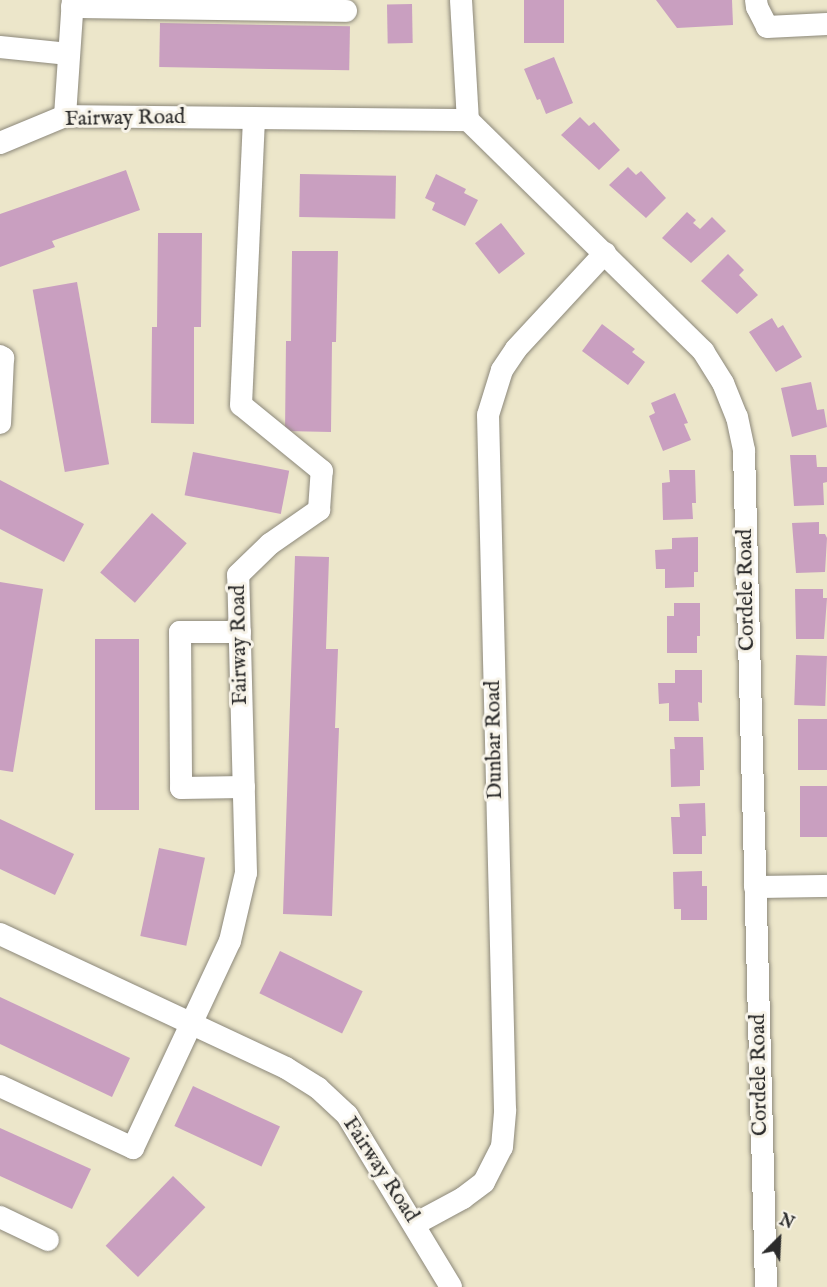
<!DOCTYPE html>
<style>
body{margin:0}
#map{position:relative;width:827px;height:1287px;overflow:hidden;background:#ece6ca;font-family:"IM FELL English",serif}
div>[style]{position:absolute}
.building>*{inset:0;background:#c99fc0;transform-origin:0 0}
.roads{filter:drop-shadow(0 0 2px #8c887a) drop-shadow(0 0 2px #8c887a)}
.minor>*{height:22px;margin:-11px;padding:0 11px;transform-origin:11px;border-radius:11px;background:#fff}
span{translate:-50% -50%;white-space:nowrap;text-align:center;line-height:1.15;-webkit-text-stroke:6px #f7f3e8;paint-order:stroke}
.street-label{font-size:21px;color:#2b2b2b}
.north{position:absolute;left:749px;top:1209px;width:60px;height:60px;-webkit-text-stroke:4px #f7f3e8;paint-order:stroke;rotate:24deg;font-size:16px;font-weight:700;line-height:24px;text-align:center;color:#2b2b2b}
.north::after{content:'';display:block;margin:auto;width:21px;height:27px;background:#2b2b2b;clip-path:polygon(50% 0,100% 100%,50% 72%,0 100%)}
</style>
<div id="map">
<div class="building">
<div style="left:524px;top:0;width:40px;height:43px"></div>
<div style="clip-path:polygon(656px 0,732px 0,733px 25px,677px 28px)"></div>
<div style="left:412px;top:4px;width:39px;height:25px;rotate:89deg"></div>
<div style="left:160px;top:23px;width:190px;height:44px;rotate:1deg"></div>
<div style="clip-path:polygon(554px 57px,573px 103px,546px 114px,540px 99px,537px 100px,524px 69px)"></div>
<div style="clip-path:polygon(580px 117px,589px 126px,594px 122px,620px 150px,599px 170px,561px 135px)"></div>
<div style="clip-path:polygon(628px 167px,636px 175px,641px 171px,666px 198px,646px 218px,609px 185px)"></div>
<div style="clip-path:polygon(126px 170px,140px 210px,52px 241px,55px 247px,0 267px,0 214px)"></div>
<div style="left:300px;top:174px;width:96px;height:43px;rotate:1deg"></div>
<div style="clip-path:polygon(436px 174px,466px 189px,464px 193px,478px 200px,465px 226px,432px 210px,435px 203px,425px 198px)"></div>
<div style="clip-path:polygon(687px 212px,696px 220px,693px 223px,700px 229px,712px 217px,726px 231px,691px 263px,662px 238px)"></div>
<div style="left:501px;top:223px;width:39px;height:33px;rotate:52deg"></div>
<div style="clip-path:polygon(158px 233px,202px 233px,201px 327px,194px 327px,194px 424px,151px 423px,152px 327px,157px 327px)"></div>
<div style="clip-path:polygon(292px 251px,338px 251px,336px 342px,332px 342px,331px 432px,285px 431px,286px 341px,291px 341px)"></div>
<div style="clip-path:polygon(728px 254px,744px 270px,739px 275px,758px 295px,737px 314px,701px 281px)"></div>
<div style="left:77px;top:282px;width:185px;height:45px;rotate:80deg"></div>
<div style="clip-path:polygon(772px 318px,778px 328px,783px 325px,802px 357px,776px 372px,749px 332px)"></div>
<div style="clip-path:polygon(602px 324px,635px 349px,632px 352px,645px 362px,628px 385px,582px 351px)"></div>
<div style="clip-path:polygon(811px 382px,817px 410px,824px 409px,827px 427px,792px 437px,781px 388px)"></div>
<div style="clip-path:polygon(675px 393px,688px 423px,684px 424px,691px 440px,663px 451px,649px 416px,655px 413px,651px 403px)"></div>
<div style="left:193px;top:452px;width:98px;height:44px;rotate:11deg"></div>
<div style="clip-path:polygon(790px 455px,816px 455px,817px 467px,827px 467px,827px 482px,823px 483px,824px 505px,794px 506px)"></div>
<div style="clip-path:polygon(669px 470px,695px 470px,696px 503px,692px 503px,693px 519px,663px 520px,662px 483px,670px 482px)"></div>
<div style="clip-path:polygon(0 480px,84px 524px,64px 562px,0 529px)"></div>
<div style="left:152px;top:513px;width:46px;height:79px;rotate:41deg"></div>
<div style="clip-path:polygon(819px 522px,819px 534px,825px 534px,827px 538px,825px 572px,796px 573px,792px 523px)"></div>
<div style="clip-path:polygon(698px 537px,698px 572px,694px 572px,694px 587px,665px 588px,665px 569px,656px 569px,655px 550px,672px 549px,672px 538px)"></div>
<div style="clip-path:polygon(295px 556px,329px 557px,326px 649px,338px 649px,335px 728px,339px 728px,332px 916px,283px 914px)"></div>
<div style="clip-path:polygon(0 582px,43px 589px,13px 772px,0 770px)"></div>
<div style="clip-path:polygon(795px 589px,823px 589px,823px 598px,827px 598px,824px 639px,796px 639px)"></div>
<div style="clip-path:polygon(674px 603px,700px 603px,700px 636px,697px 636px,697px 653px,667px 653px,667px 616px,674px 616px)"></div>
<div style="left:95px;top:639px;width:44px;height:171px"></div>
<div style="left:796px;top:655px;width:31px;height:50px;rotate:2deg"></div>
<div style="clip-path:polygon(675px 670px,702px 670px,702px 703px,698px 702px,699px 721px,669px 721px,669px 703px,659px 704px,658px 683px,675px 683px)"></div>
<div style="left:827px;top:719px;width:51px;height:29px;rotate:90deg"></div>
<div style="clip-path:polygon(674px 737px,703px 737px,704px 770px,700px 770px,700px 786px,671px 787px,670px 749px,675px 749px)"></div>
<div style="left:800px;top:786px;width:27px;height:51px"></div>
<div style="clip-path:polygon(705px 803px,706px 836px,702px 836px,702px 854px,673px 854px,671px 817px,680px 817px,679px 804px)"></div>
<div style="clip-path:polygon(0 819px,74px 854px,55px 895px,0 869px)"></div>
<div style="left:159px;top:848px;width:47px;height:90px;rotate:12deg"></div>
<div style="clip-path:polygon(702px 871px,702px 886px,707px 886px,707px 920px,681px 920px,681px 909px,674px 909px,673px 872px)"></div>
<div style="left:280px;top:951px;width:92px;height:47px;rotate:26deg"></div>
<div style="clip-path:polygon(0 997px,130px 1058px,112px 1097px,0 1044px)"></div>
<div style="left:193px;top:1086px;width:96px;height:44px;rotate:25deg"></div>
<div style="clip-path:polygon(0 1128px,91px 1169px,72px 1209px,0 1176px)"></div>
<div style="left:173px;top:1176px;width:45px;height:97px;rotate:44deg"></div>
</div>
<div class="roads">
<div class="minor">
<div style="left:461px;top:0;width:120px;rotate:86.7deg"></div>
<div style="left:468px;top:120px;width:330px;rotate:44.5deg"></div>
<div style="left:703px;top:351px;width:38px;rotate:58deg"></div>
<div style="left:723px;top:383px;width:37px;rotate:68deg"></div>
<div style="left:737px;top:417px;width:35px;rotate:78deg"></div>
<div style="left:744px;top:451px;width:836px;rotate:88.49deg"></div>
<div style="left:756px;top:0;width:7px;rotate:82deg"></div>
<div style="left:757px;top:7px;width:22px;rotate:63deg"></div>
<div style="left:767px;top:27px;width:60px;rotate:-2.9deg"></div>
<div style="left:72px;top:7px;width:274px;rotate:0.8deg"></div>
<div style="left:0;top:47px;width:69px;rotate:5.8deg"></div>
<div style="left:65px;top:116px;width:116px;rotate:-86.1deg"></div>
<div style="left:0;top:143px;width:70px;rotate:-22.6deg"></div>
<div style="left:65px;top:116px;width:403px;rotate:0.6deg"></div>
<div style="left:0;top:356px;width:4px;rotate:34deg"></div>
<div style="left:3px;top:358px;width:65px;rotate:92.6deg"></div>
<div style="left:240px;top:632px;width:60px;rotate:180deg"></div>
<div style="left:180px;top:632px;width:156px;rotate:89.6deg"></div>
<div style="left:181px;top:788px;width:63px;rotate:-0.9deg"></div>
<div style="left:755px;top:887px;width:72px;rotate:-0.8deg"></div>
<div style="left:0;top:934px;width:316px;rotate:25.1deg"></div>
<div style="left:286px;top:1068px;width:38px;rotate:32deg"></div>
<div style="left:318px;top:1088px;width:40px;rotate:43deg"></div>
<div style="left:347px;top:1115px;width:201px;rotate:58.8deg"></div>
<div style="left:0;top:1086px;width:147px;rotate:25deg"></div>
<div style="left:133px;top:1148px;width:229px;rotate:-64.9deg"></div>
<div style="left:230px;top:941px;width:70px;rotate:-76.8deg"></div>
<div style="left:246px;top:873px;width:298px;rotate:-91.5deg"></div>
<div style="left:238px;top:575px;width:45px;rotate:-44.1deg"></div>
<div style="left:270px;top:544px;width:60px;rotate:-34.8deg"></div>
<div style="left:319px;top:510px;width:39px;rotate:-86deg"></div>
<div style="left:322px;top:471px;width:104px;rotate:-140.8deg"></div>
<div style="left:241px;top:405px;width:287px;rotate:-87.4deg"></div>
<div style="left:0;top:1217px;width:53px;rotate:25.6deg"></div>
<div style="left:415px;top:1224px;width:55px;rotate:-28.4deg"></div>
<div style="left:463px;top:1198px;width:26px;rotate:-37deg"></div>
<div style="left:484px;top:1182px;width:39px;rotate:-63deg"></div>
<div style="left:502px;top:1147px;width:37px;rotate:-85deg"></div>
<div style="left:505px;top:1110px;width:695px;rotate:-91.4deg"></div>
<div style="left:488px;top:415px;width:47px;rotate:-72.7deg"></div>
<div style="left:502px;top:370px;width:25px;rotate:-56deg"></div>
<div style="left:516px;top:349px;width:131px;rotate:-47.2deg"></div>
</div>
</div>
<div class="street-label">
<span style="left:125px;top:119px;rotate:-1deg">Fairway Road</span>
<span style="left:747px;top:590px;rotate:-91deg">Cordele Road</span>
<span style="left:240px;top:645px;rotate:-91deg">Fairway Road</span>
<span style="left:495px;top:740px;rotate:-91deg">Dunbar Road</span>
<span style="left:760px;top:1075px;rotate:-91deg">Cordele Road</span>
<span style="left:380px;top:1170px;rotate:57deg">Fairway Road</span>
</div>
<div class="north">N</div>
</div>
